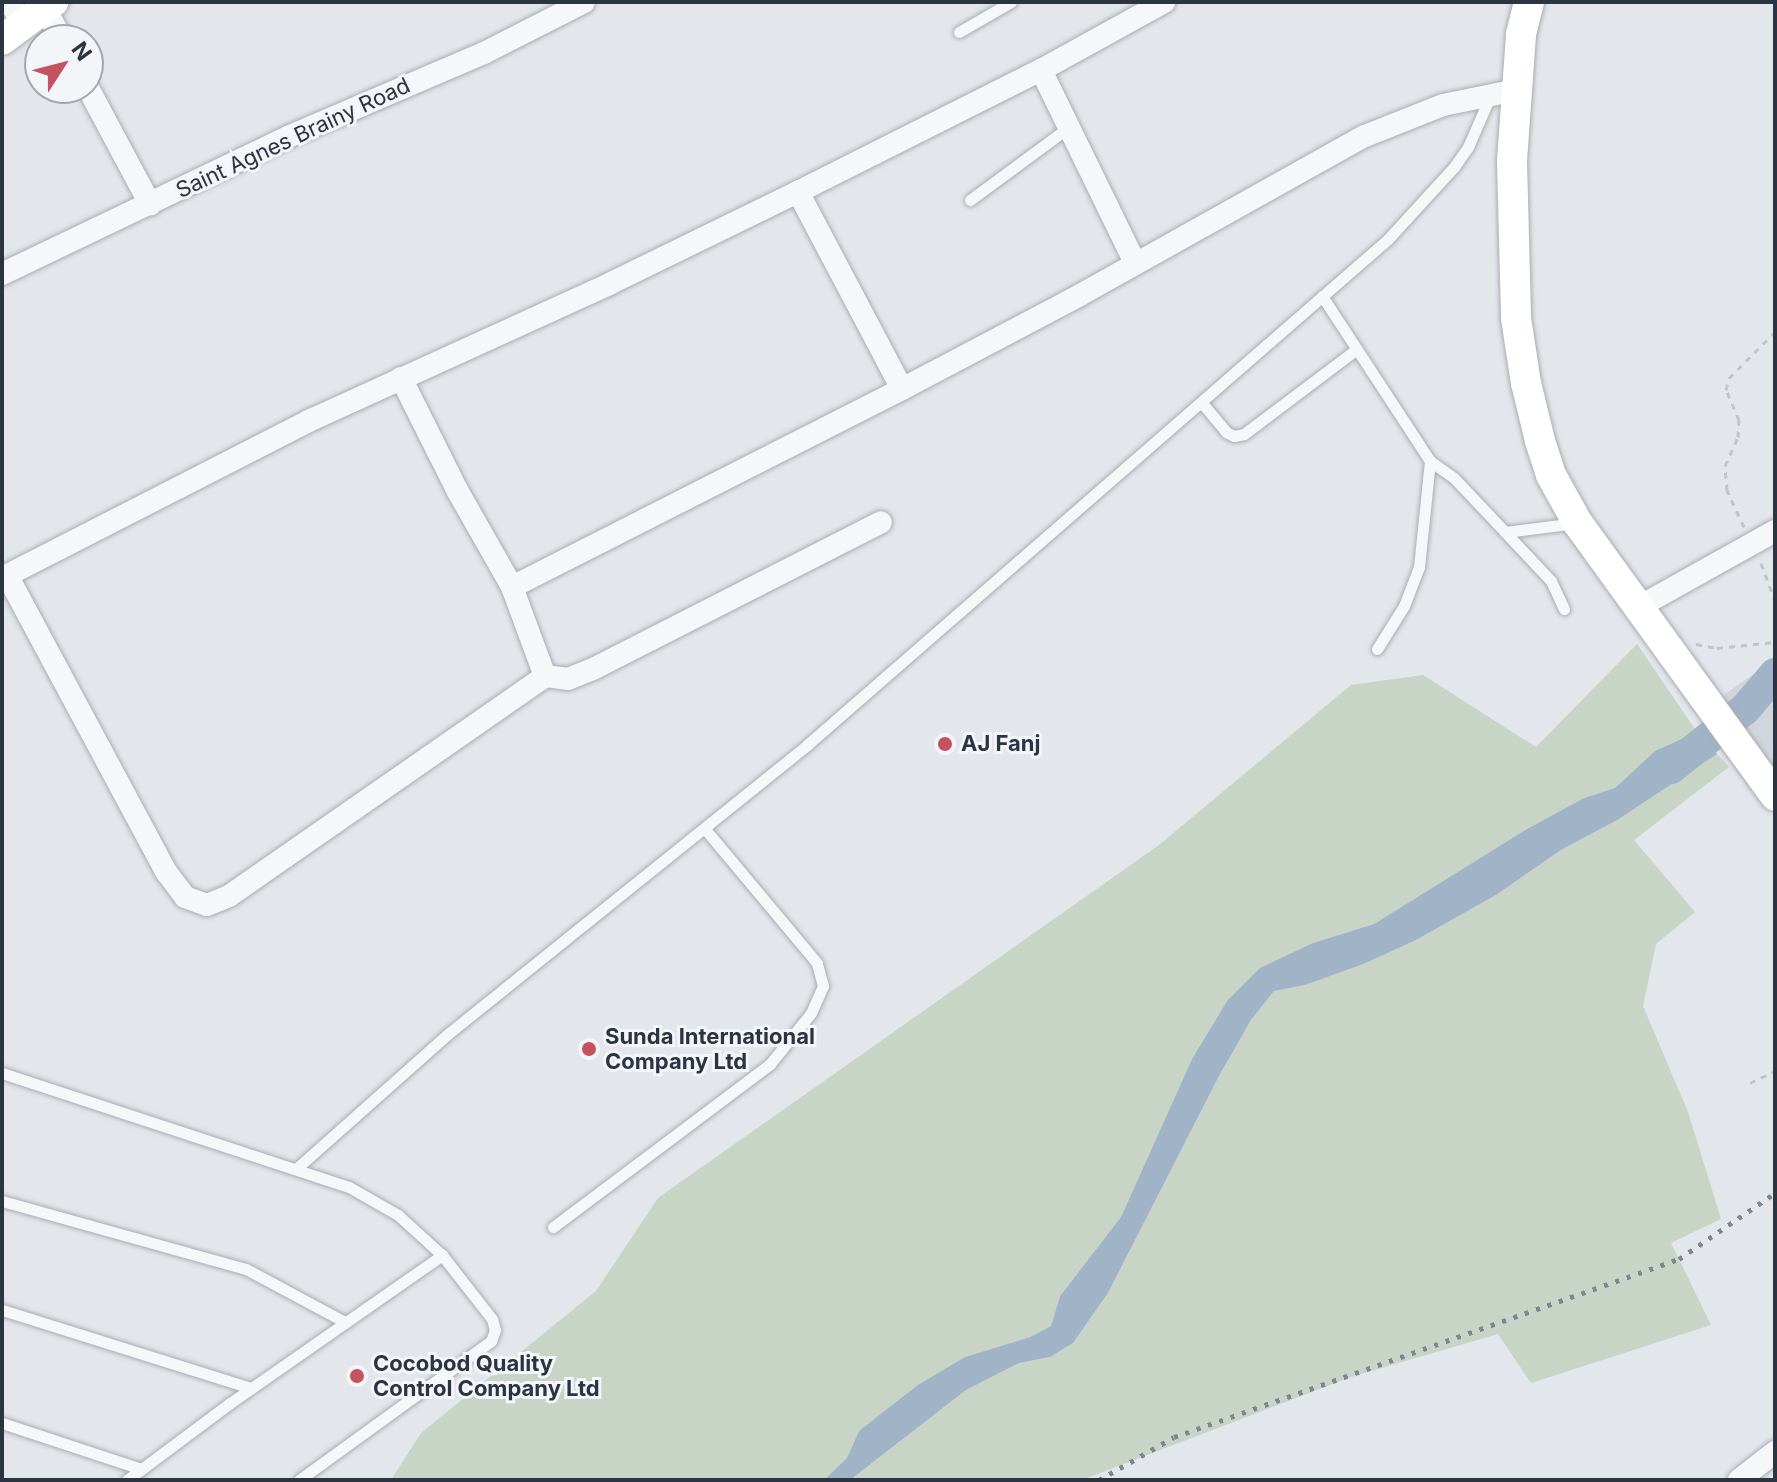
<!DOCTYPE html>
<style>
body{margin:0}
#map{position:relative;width:1777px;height:1482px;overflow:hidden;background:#e3e6ea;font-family:Inter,sans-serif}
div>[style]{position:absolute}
.built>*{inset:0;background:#d2d5dc}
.green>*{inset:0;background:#c8d4c5}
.water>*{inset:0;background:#a1b3c7}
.river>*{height:32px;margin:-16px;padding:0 16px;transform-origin:16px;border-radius:16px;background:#a1b3c7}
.path>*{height:3px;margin-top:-1.5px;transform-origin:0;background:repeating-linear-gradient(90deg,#c1c4c9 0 6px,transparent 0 12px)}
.roads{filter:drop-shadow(0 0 2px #a8adb4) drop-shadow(0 0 2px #a8adb4)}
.service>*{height:11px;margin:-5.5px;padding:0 5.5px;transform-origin:5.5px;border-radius:5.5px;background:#f6f7f9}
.minor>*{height:22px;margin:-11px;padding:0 11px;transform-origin:11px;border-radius:11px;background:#f6f7f9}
.secondary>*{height:30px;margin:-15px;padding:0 15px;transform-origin:15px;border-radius:15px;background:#fff}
.rail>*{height:5px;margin-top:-2.5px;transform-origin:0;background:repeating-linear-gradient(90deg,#7e8593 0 4px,transparent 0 12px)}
.dots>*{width:22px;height:22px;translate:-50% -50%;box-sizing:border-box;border:4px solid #f3f5f8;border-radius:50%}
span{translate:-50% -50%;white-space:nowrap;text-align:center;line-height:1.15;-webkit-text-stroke:6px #f3f5f8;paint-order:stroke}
.street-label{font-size:22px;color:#2c3341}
.poi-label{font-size:22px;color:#2c3341;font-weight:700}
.left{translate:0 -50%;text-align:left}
.frame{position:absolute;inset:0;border:4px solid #2c3341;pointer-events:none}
.north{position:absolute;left:24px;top:24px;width:80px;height:80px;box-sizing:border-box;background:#f3f5f8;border:2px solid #a3a7af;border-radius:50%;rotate:54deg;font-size:22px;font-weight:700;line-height:32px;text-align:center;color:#2c3341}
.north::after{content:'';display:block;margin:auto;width:28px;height:36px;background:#c55261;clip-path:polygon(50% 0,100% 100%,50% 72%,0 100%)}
</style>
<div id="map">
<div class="built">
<div style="clip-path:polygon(1775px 659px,1775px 771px,1718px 699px)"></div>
</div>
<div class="green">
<div style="clip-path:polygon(1637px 644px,1697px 732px,1655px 751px,1615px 788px,1584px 798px,1527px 829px,1374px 924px,1313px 943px,1227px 1001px,1192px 1059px,1121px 1217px,1060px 1296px,1051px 1326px,1030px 1337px,965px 1357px,859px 1431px,847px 1458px,824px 1480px,391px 1480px,421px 1433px,596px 1291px,658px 1198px,1159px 845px,1351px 685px,1423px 675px,1536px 747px)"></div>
<div style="clip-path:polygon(1717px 754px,1729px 767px,1634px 840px,1695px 912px,1656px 944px,1643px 1006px,1688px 1112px,1721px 1219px,1671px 1243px,1711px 1325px,1531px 1383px,1498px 1334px,1351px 1377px,1082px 1480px,850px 1480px,966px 1390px,1019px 1363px,1050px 1357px,1073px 1343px,1108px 1293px,1219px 1076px,1251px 1020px,1274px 991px,1305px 985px,1416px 940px,1496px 895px,1561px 850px,1619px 819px)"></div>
</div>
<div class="water">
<div style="clip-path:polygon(1697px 732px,1717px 754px,1619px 819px,1561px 850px,1496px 895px,1416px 940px,1363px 964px,1305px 985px,1274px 991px,1251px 1020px,1219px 1076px,1108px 1293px,1073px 1343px,1050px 1357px,1019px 1363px,966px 1390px,850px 1480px,824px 1480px,847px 1458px,859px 1431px,918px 1385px,965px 1357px,1030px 1337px,1051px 1326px,1060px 1296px,1121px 1217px,1192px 1059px,1227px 1001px,1260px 968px,1313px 943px,1374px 924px,1527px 829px,1584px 798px,1615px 788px,1655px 751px)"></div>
</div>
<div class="river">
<div style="left:1671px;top:768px;width:95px;rotate:-38.6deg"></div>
<div style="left:1745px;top:709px;width:46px;rotate:-49.4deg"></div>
</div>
<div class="path">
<div style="left:1744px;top:527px;width:41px;rotate:-114.7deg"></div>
<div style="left:1727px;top:490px;width:24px;rotate:-95deg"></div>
<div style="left:1725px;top:466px;width:32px;rotate:-66deg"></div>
<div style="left:1738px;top:437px;width:17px;rotate:-87deg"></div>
<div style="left:1739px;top:420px;width:33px;rotate:-113deg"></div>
<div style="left:1726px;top:390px;width:12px;rotate:-76deg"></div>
<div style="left:1729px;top:378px;width:65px;rotate:-45deg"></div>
<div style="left:1761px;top:563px;width:40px;rotate:69.8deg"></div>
<div style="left:1696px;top:644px;width:21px;rotate:11deg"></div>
<div style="left:1717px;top:648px;width:58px;rotate:-5.9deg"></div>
<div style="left:1750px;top:1083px;width:28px;rotate:-26deg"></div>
</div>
<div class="roads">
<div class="service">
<div style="left:959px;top:32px;width:60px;rotate:-30deg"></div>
<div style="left:970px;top:200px;width:123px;rotate:-36.4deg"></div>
<div style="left:1322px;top:296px;width:197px;rotate:56.8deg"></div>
<div style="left:1430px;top:461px;width:29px;rotate:35deg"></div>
<div style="left:1454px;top:478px;width:74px;rotate:46.6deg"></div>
<div style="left:1505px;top:532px;width:72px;rotate:-7.2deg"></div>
<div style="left:1202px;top:403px;width:38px;rotate:50deg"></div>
<div style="left:1226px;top:432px;width:9px;rotate:27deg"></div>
<div style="left:1234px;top:436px;width:10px;rotate:-11deg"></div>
<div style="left:1244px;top:434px;width:141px;rotate:-37deg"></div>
<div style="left:1505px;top:532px;width:67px;rotate:46.8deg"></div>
<div style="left:1551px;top:581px;width:31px;rotate:65deg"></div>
<div style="left:1377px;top:649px;width:51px;rotate:-57.9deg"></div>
<div style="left:1404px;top:606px;width:42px;rotate:-69deg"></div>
<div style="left:1419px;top:567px;width:107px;rotate:-84.1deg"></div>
<div style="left:2px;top:1073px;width:365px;rotate:18.2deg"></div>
<div style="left:349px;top:1187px;width:56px;rotate:29.7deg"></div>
<div style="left:398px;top:1215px;width:59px;rotate:42.3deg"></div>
<div style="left:442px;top:1255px;width:81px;rotate:52deg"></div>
<div style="left:492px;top:1319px;width:11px;rotate:75deg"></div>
<div style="left:495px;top:1330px;width:12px;rotate:110deg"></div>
<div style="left:491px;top:1341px;width:237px;rotate:144.1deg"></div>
<div style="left:297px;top:1168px;width:203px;rotate:-41.6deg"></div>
<div style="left:449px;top:1033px;width:459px;rotate:-38.8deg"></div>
<div style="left:807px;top:745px;width:770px;rotate:-41.05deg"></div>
<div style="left:1388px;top:239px;width:98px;rotate:-47.5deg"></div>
<div style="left:1454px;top:167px;width:24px;rotate:-55deg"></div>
<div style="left:1468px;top:147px;width:52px;rotate:-66.4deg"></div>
<div style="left:2px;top:1201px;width:253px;rotate:15.6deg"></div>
<div style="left:246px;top:1269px;width:112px;rotate:28.2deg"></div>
<div style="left:553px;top:1227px;width:271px;rotate:-36.9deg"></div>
<div style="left:770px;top:1064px;width:65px;rotate:-51.2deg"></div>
<div style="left:811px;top:1013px;width:30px;rotate:-66deg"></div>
<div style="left:823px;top:986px;width:24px;rotate:-105deg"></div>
<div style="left:817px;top:963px;width:175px;rotate:-129.9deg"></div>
<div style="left:2px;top:1310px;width:261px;rotate:17.4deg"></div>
<div style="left:2px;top:1423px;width:146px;rotate:18.3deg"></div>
<div style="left:127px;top:1480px;width:129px;rotate:-36.8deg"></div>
<div style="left:230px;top:1403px;width:259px;rotate:-34.9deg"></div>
</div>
<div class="minor">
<div style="left:10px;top:2px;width:26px;rotate:61deg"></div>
<div style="left:45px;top:8px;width:36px;rotate:62deg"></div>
<div style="left:1041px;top:70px;width:215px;rotate:64deg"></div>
<div style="left:88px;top:88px;width:132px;rotate:61.9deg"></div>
<div style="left:2px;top:274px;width:319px;rotate:-25.6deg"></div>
<div style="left:290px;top:136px;width:211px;rotate:-23.2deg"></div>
<div style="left:484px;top:53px;width:112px;rotate:-27deg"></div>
<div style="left:401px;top:378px;width:125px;rotate:63.4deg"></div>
<div style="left:457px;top:490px;width:112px;rotate:60.4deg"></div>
<div style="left:512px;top:587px;width:95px;rotate:69.7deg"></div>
<div style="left:902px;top:389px;width:201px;rotate:-27.8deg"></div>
<div style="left:1080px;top:295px;width:326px;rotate:-29.2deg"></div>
<div style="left:1365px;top:136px;width:84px;rotate:-21.7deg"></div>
<div style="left:1443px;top:105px;width:75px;rotate:-11.6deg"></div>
<div style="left:8px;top:577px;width:336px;rotate:61.8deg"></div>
<div style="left:167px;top:873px;width:30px;rotate:53deg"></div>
<div style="left:185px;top:897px;width:23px;rotate:20deg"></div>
<div style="left:207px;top:905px;width:24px;rotate:-22deg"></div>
<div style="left:229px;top:896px;width:385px;rotate:-34.8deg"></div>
<div style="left:545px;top:676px;width:23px;rotate:7deg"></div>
<div style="left:568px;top:679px;width:27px;rotate:-22deg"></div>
<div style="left:593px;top:669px;width:323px;rotate:-27deg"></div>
<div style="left:2px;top:578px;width:347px;rotate:-27.1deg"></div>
<div style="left:311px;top:420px;width:328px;rotate:-24.5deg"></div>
<div style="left:609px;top:284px;width:210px;rotate:-26deg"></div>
<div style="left:798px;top:192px;width:272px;rotate:-26.7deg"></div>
<div style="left:1041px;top:70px;width:141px;rotate:-28.9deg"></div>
<div style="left:512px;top:587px;width:437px;rotate:-26.9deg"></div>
<div style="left:902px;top:389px;width:223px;rotate:-117.8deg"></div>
<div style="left:1637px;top:608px;width:158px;rotate:-29.2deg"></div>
<div style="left:1739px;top:1480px;width:46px;rotate:-37.9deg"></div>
</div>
<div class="secondary">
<div style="left:1529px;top:2px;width:34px;rotate:104deg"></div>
<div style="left:1521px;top:35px;width:127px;rotate:94.1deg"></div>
<div style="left:1512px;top:162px;width:156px;rotate:88.5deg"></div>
<div style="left:1516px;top:318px;width:66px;rotate:81.3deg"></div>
<div style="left:1526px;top:383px;width:60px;rotate:76.4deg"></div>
<div style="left:1540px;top:441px;width:36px;rotate:72deg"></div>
<div style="left:1551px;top:475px;width:54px;rotate:61deg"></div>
<div style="left:1577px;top:522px;width:338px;rotate:54.1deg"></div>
<div style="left:2px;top:40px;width:64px;rotate:-36.7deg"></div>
</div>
</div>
<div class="rail">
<div style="left:1099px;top:1480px;width:86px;rotate:-29.8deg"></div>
<div style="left:1174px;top:1437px;width:535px;rotate:-19.42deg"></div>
<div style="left:1679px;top:1259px;width:116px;rotate:-34.5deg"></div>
</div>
<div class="dots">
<div style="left:945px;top:744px;background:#c55261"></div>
<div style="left:589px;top:1049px;background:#c55261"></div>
<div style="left:357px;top:1376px;background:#c55261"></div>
</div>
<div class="street-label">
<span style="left:293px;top:138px;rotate:-25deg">Saint Agnes Brainy Road</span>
</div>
<div class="poi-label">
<span class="left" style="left:961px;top:744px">AJ Fanj</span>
<span class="left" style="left:605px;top:1049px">Sunda International<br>Company Ltd</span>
<span class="left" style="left:373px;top:1376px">Cocobod Quality<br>Control Company Ltd</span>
</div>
<div class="frame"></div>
<div class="north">N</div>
</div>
